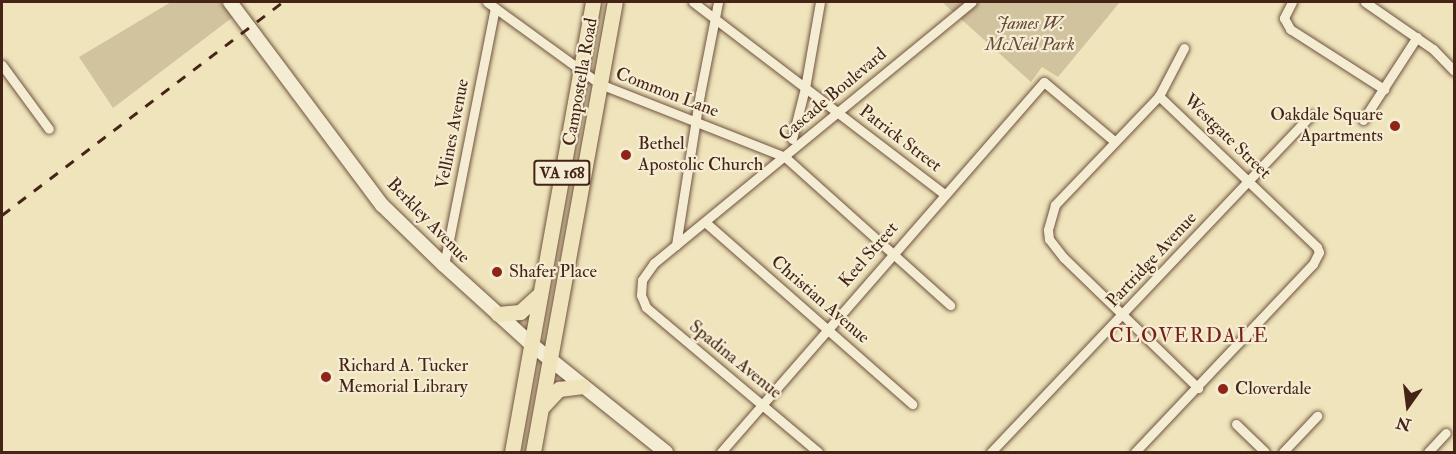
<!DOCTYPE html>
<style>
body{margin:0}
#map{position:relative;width:1456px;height:454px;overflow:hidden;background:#efe4bb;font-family:"IM FELL Double Pica",serif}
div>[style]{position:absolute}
.green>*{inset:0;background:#d2c39f}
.roads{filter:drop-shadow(0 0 2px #70533f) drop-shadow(0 0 2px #70533f)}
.street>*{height:9px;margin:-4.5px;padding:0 4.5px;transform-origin:4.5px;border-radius:4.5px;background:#f5edd3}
.secondary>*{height:14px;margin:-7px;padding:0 7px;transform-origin:7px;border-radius:7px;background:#f5edd3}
.primary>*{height:15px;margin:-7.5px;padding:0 7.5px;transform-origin:7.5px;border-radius:7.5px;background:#efe4bb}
.rail>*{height:3px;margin-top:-1.5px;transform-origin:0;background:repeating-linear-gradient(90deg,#452316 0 10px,transparent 0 20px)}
.dots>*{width:16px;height:16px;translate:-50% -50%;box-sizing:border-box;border:3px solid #f5edd3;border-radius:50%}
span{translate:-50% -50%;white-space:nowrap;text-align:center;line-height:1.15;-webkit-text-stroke:4.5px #f5edd3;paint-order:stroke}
.shield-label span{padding:2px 4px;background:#f5edd3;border:2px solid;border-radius:4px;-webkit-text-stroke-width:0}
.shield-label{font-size:16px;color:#452316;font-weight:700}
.park-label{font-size:18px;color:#684b38;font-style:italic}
.street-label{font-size:18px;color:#452316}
.poi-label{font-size:18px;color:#452316}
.right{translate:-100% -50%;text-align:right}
.left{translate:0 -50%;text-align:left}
.neighbourhood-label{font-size:20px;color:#7a1f14;letter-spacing:1.5px}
.frame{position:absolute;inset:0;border:3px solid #452316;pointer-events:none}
.north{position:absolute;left:1378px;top:376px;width:60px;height:60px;-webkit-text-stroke:4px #f5edd3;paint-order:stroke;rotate:194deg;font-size:16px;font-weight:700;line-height:24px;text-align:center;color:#452316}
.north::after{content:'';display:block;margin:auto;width:21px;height:27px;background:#452316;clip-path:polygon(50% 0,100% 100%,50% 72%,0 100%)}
</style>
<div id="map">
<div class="green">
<div style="clip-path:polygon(171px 2px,220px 2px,233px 17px,113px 108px,79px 57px)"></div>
<div style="clip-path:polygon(942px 2px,1120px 2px,1058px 77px,1042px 67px,1031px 82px)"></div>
</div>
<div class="roads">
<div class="street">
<div style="left:487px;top:2px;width:140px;rotate:36deg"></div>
<div style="left:600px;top:84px;width:199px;rotate:21.5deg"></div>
<div style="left:785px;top:157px;width:222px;rotate:41.9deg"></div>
<div style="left:693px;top:2px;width:316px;rotate:37.4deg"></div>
<div style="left:1292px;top:2px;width:18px;rotate:117deg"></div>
<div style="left:1284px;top:18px;width:13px;rotate:61deg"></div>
<div style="left:1290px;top:29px;width:112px;rotate:32.6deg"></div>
<div style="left:1365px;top:2px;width:83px;rotate:34.7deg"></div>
<div style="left:1433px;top:49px;width:30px;rotate:46deg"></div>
<div style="left:1184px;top:48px;width:54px;rotate:117.5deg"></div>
<div style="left:1159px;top:96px;width:151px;rotate:133.7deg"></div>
<div style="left:1055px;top:205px;width:26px;rotate:106deg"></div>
<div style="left:1048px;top:230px;width:9px;rotate:84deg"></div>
<div style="left:1049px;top:239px;width:24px;rotate:52deg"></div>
<div style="left:1064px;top:258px;width:187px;rotate:44.1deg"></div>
<div style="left:2px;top:65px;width:79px;rotate:53.7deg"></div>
<div style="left:1363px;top:120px;width:99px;rotate:-57deg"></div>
<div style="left:792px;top:139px;width:53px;rotate:-75.7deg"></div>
<div style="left:805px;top:88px;width:87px;rotate:-80.1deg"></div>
<div style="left:705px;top:222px;width:276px;rotate:41.3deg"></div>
<div style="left:676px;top:245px;width:153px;rotate:-81deg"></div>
<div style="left:700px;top:94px;width:94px;rotate:-78.9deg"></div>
<div style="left:444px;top:265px;width:262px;rotate:-78.8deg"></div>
<div style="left:1236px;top:424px;width:40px;rotate:44deg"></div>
<div style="left:721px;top:452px;width:491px;rotate:-48.9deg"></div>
<div style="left:1044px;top:82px;width:92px;rotate:40.1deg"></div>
<div style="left:818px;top:452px;width:225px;rotate:-139.9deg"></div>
<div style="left:646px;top:307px;width:13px;rotate:-113deg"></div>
<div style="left:641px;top:295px;width:15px;rotate:-86deg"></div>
<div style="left:642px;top:280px;width:21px;rotate:-55deg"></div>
<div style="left:654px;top:263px;width:411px;rotate:-39.4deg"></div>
<div style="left:991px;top:452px;width:465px;rotate:-46.5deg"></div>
<div style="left:1135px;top:452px;width:259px;rotate:-46.6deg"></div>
<div style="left:1313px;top:264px;width:13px;rotate:-63deg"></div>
<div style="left:1319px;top:252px;width:5px;rotate:-112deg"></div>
<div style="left:1317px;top:247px;width:219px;rotate:-136.3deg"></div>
<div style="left:1283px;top:452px;width:50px;rotate:-46.6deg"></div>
<div style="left:1428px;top:452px;width:26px;rotate:-47deg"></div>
</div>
<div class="secondary">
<div style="left:230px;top:2px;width:254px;rotate:53.2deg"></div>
<div style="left:382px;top:205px;width:86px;rotate:44.1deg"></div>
<div style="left:444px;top:265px;width:118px;rotate:42.2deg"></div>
<div style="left:531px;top:344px;width:173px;rotate:38.7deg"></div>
</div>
<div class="primary">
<div style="left:498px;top:314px;width:22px;rotate:-5deg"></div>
<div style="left:520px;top:312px;width:27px;rotate:-42deg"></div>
<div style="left:542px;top:407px;width:25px;rotate:-47deg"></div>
<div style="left:559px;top:389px;width:24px;rotate:-7deg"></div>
<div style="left:512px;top:452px;width:457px;rotate:-79.8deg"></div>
<div style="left:533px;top:452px;width:457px;rotate:-79.7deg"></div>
</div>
</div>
<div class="rail">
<div style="left:2px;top:215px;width:353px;rotate:-37.2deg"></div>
</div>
<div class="dots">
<div style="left:1395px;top:126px;background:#8f2418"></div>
<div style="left:626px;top:155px;background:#8f2418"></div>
<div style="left:497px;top:272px;background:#8f2418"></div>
<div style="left:326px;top:377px;background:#8f2418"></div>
<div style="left:1223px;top:389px;background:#8f2418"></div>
</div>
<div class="shield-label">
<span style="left:562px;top:173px">VA 168</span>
</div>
<div class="park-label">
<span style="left:1030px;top:35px">James W.<br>McNeil Park</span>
</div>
<div class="street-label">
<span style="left:581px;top:82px;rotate:-80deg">Campostella Road</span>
<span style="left:667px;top:93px;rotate:21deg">Common Lane</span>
<span style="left:833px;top:95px;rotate:-40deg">Cascade Boulevard</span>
<span style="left:453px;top:134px;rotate:-79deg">Vellines Avenue</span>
<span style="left:1227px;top:137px;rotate:44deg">Westgate Street</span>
<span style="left:900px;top:139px;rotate:37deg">Patrick Street</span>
<span style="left:428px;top:221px;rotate:46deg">Berkley Avenue</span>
<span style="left:869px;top:255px;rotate:-49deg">Keel Street</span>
<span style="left:1152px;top:260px;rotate:-47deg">Partridge Avenue</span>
<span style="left:820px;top:300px;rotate:41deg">Christian Avenue</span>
<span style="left:735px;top:360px;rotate:39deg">Spadina Avenue</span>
</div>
<div class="poi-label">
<span class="right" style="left:1383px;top:126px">Oakdale Square<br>Apartments</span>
<span class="left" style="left:638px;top:155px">Bethel<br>Apostolic Church</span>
<span class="left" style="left:509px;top:272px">Shafer Place</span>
<span class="left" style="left:338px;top:377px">Richard A. Tucker<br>Memorial Library</span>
<span class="left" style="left:1235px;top:389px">Cloverdale</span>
</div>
<div class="neighbourhood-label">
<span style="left:1189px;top:335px">CLOVERDALE</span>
</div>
<div class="frame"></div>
<div class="north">N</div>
</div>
